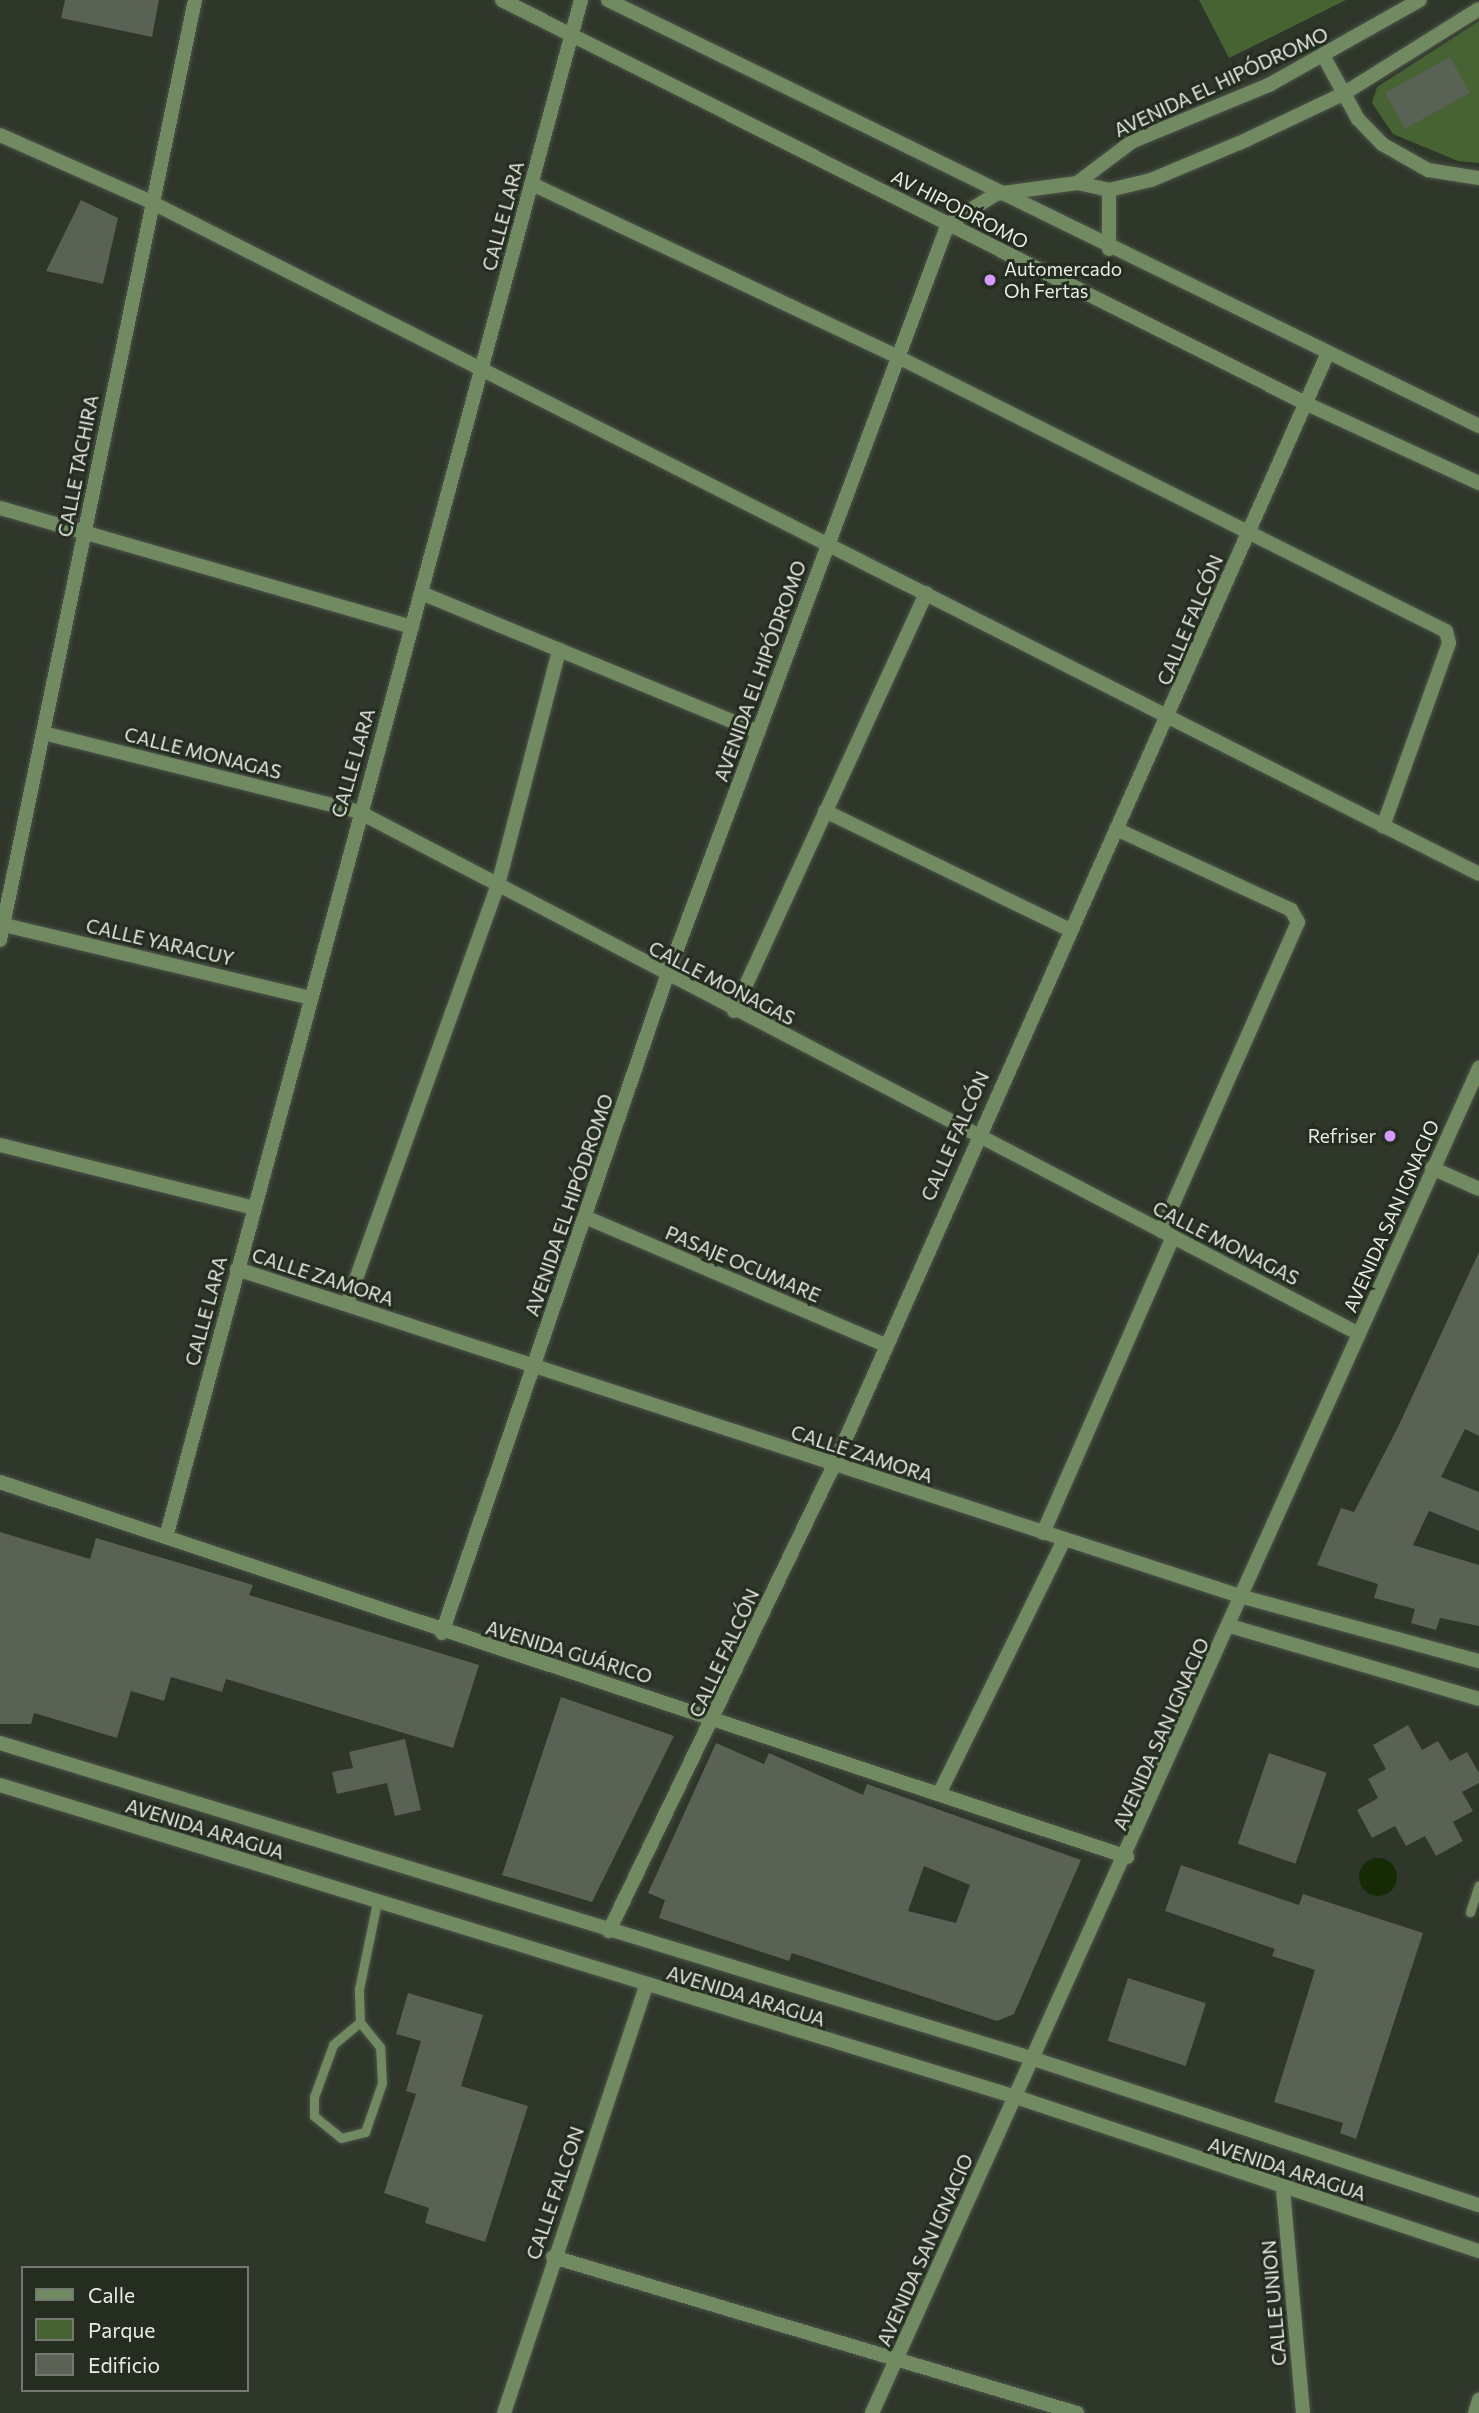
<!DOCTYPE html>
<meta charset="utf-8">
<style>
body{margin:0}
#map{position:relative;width:1479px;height:2413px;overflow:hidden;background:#2f362a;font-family:Commissioner,sans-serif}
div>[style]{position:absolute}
.green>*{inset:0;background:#476334}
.water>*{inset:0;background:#162b05}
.round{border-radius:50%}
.building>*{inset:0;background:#596254;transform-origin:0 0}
.roads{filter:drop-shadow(0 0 2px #4c5348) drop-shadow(0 0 2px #4c5348)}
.service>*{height:9px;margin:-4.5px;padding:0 4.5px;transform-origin:4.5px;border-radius:4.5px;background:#728a62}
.minor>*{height:14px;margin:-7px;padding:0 7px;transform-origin:7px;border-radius:7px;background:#728a62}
.tertiary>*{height:14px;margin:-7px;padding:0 7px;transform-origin:7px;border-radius:7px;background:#728a62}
.dots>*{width:19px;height:19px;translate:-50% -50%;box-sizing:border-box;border:4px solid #252c20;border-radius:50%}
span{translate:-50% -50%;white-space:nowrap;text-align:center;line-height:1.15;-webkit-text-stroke:6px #252c20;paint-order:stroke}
.street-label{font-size:19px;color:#e7ece4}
.poi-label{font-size:19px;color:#e7ece4}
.left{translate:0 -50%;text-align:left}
.right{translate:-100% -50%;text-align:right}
.legend{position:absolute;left:21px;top:2266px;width:228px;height:126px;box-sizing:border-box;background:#252c20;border:2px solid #73796e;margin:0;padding:9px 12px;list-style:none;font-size:21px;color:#e7ece4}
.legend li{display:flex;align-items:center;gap:14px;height:35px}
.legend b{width:35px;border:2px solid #73796e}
</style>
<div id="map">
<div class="green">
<div style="clip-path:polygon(1199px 0,1346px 0,1229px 58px)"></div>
<div style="clip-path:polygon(1479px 21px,1479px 163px,1458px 161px,1393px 134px,1372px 103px,1377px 87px)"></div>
</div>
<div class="water">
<div class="round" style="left:1359px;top:1858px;width:38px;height:38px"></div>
</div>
<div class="building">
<div style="clip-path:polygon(65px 0,159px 0,152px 37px,61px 18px)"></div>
<div style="left:1450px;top:57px;width:41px;height:74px;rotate:61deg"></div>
<div style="clip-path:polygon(81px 200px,118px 218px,103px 284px,46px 271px)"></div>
<div style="clip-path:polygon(1479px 1252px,1479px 1436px,1465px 1429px,1441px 1477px,1479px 1492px,1479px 1531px,1429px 1511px,1413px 1545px,1479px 1565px,1479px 1626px,1440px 1618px,1436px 1630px,1411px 1623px,1415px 1609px,1374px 1598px,1378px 1584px,1317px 1565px,1341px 1508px,1354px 1512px,1398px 1427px)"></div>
<div style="clip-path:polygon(0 1532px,90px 1559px,96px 1538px,253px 1585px,249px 1595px,479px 1665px,453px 1748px,226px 1679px,222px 1692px,171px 1677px,164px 1701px,131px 1691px,117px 1738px,34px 1713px,31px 1724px,0 1724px)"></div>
<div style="clip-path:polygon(561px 1697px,674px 1736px,592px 1902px,502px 1875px)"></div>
<div style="clip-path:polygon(1408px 1725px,1422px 1750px,1438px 1741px,1450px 1761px,1467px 1752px,1479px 1773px,1479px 1783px,1462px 1792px,1473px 1811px,1453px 1822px,1463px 1841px,1436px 1856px,1425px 1836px,1406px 1846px,1395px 1826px,1372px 1838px,1357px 1810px,1378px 1798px,1368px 1779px,1386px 1769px,1373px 1745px)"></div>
<div style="clip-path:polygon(405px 1739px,421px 1810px,395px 1816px,387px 1783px,337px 1794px,332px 1772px,353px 1768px,349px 1752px)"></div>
<div style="clip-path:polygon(evenodd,716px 1743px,764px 1764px,769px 1753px,863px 1795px,867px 1784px,1081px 1860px,1014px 2014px,997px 2021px,792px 1953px,789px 1961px,659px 1918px,665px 1900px,648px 1893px,716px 1743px,924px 1866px,970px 1885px,956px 1923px,908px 1911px,924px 1866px)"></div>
<div style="left:1269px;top:1753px;width:61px;height:96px;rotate:19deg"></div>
<div style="clip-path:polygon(1181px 1865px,1299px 1905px,1303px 1894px,1423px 1933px,1356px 2139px,1340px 2133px,1343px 2123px,1274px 2102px,1315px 1970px,1272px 1956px,1275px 1949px,1165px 1911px)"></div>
<div style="left:1128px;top:1978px;width:82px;height:66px;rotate:18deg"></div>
<div style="clip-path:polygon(408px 1993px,483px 2015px,461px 2086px,528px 2106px,485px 2242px,425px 2223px,429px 2208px,384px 2193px,416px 2094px,406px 2091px,421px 2041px,396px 2034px)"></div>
</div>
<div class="roads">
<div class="service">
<div style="left:1470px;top:1912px;width:28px;rotate:-72deg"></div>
<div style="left:360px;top:2022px;width:35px;rotate:140deg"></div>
<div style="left:333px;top:2045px;width:55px;rotate:110.1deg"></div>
<div style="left:314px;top:2097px;width:19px;rotate:90deg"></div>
<div style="left:314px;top:2116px;width:35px;rotate:39deg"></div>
<div style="left:341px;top:2138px;width:25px;rotate:-14deg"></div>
<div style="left:365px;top:2132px;width:52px;rotate:-70.9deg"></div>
<div style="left:382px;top:2083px;width:36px;rotate:-93deg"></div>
<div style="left:380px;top:2047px;width:32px;rotate:-129deg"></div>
<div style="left:360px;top:2022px;width:33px;rotate:-92deg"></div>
<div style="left:359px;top:1989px;width:89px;rotate:-78.3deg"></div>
</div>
<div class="minor">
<div style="left:502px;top:0;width:898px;rotate:26.65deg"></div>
<div style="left:1305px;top:403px;width:192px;rotate:24.7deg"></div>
<div style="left:608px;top:0;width:970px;rotate:26.06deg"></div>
<div style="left:1324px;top:57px;width:71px;rotate:61.3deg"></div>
<div style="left:1358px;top:119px;width:35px;rotate:46deg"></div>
<div style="left:1382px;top:144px;width:53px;rotate:29.5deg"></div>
<div style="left:1428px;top:170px;width:52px;rotate:8.9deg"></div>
<div style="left:0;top:135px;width:165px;rotate:23.9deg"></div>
<div style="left:151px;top:202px;width:1488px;rotate:26.84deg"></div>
<div style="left:1077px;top:183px;width:33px;rotate:12deg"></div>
<div style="left:1109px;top:190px;width:43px;rotate:-13.4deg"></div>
<div style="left:1151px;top:180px;width:103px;rotate:-22.8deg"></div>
<div style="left:1246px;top:140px;width:107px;rotate:-25.4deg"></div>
<div style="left:1343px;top:94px;width:160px;rotate:-32deg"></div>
<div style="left:532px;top:184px;width:400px;rotate:25.3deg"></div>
<div style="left:894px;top:355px;width:617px;rotate:26.57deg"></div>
<div style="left:1446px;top:631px;width:12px;rotate:76deg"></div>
<div style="left:1449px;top:643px;width:195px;rotate:109.8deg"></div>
<div style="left:1109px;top:190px;width:59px;rotate:90deg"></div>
<div style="left:0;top:508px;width:429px;rotate:16.1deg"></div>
<div style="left:421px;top:593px;width:365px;rotate:22.4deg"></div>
<div style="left:43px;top:733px;width:326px;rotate:14deg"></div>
<div style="left:359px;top:812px;width:1128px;rotate:27.56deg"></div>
<div style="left:825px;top:811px;width:272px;rotate:25.9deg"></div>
<div style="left:1116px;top:829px;width:193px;rotate:24.8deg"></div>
<div style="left:1291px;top:910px;width:14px;rotate:60deg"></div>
<div style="left:1298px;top:922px;width:338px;rotate:113.9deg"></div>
<div style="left:0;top:924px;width:320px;rotate:13.4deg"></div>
<div style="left:0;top:940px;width:960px;rotate:-78.28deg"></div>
<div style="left:734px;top:1011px;width:460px;rotate:-65.3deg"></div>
<div style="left:0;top:1145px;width:262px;rotate:13.9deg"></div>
<div style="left:1432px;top:1168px;width:51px;rotate:24.1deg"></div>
<div style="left:585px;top:1217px;width:326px;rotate:23.1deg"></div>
<div style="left:237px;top:1269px;width:1058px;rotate:18.06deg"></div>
<div style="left:1243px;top:1597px;width:245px;rotate:15.2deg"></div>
<div style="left:347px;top:1304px;width:445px;rotate:-70.2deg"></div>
<div style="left:498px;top:885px;width:243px;rotate:-75.4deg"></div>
<div style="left:0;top:1482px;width:1188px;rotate:18.4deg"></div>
<div style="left:1043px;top:1533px;width:323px;rotate:-66.3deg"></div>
<div style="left:166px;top:1537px;width:1592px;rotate:-74.89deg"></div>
<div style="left:1230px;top:1626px;width:259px;rotate:16.3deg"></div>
<div style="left:442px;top:1633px;width:694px;rotate:-71.1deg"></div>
<div style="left:667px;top:976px;width:803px;rotate:-69.51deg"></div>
<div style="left:948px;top:224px;width:57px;rotate:-32deg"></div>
<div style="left:996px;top:194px;width:82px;rotate:-7.7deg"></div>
<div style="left:1077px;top:183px;width:70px;rotate:-36.9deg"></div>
<div style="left:1133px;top:141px;width:147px;rotate:-22.4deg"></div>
<div style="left:1269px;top:85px;width:173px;rotate:-29.4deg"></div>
<div style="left:939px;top:1794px;width:283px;rotate:-63.8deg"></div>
<div style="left:609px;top:1931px;width:517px;rotate:-64.23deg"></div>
<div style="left:834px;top:1465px;width:1217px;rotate:-66.05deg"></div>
<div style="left:1283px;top:2189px;width:225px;rotate:84.9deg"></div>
<div style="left:553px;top:2257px;width:547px;rotate:16.58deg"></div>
<div style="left:504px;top:2413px;width:450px;rotate:-71.6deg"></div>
<div style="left:872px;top:2413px;width:1476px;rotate:-65.71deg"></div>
<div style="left:1475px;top:2413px;width:14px;rotate:-73deg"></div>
</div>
<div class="tertiary">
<div style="left:0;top:1743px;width:1081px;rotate:16.99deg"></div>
<div style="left:1034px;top:2059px;width:468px;rotate:18.2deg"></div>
<div style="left:0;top:1785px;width:1063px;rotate:17.07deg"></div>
<div style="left:1016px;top:2097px;width:488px;rotate:18.4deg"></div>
</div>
</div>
<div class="dots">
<div style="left:990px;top:280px;background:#d89af8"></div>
<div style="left:1390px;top:1136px;background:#d89af8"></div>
</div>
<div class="street-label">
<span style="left:1221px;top:82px;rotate:-25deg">AVENIDA EL HIPÓDROMO</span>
<span style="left:960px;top:209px;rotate:27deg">AV HIPODROMO</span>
<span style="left:503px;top:216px;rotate:-75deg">CALLE LARA</span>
<span style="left:78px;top:466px;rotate:-79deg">CALLE TACHIRA</span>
<span style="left:1190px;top:620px;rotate:-67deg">CALLE FALCÓN</span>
<span style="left:760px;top:671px;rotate:-70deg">AVENIDA EL HIPÓDROMO</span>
<span style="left:203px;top:753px;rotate:14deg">CALLE MONAGAS</span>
<span style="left:353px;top:763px;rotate:-74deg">CALLE LARA</span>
<span style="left:160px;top:942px;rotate:13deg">CALLE YARACUY</span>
<span style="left:722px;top:983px;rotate:27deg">CALLE MONAGAS</span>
<span style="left:955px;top:1136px;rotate:-66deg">CALLE FALCÓN</span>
<span style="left:569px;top:1205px;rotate:-71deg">AVENIDA EL HIPÓDROMO</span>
<span style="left:1391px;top:1216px;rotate:-66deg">AVENIDA SAN IGNACIO</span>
<span style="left:1226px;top:1243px;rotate:27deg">CALLE MONAGAS</span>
<span style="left:743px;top:1264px;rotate:23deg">PASAJE OCUMARE</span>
<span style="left:323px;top:1277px;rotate:18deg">CALLE ZAMORA</span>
<span style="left:206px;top:1311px;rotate:-75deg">CALLE LARA</span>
<span style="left:862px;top:1454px;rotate:18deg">CALLE ZAMORA</span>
<span style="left:569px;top:1652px;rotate:17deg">AVENIDA GUÁRICO</span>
<span style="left:724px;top:1653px;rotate:-65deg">CALLE FALCÓN</span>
<span style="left:1161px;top:1734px;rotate:-66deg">AVENIDA SAN IGNACIO</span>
<span style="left:205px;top:1829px;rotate:17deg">AVENIDA ARAGUA</span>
<span style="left:746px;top:1996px;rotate:17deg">AVENIDA ARAGUA</span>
<span style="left:1287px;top:2169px;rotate:18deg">AVENIDA ARAGUA</span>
<span style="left:555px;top:2193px;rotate:-71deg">CALLE FALCON</span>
<span style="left:925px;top:2250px;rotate:-66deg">AVENIDA SAN IGNACIO</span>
<span style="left:1274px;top:2303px;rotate:-95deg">CALLE UNION</span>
</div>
<div class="poi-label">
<span class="left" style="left:1004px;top:280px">Automercado<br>Oh Fertas</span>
<span class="right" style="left:1376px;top:1136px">Refriser</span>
</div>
<ul class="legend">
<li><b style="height:9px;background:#728a62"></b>Calle</li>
<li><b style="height:19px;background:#476334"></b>Parque</li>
<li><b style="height:19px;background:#596254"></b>Edificio</li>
</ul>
</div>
